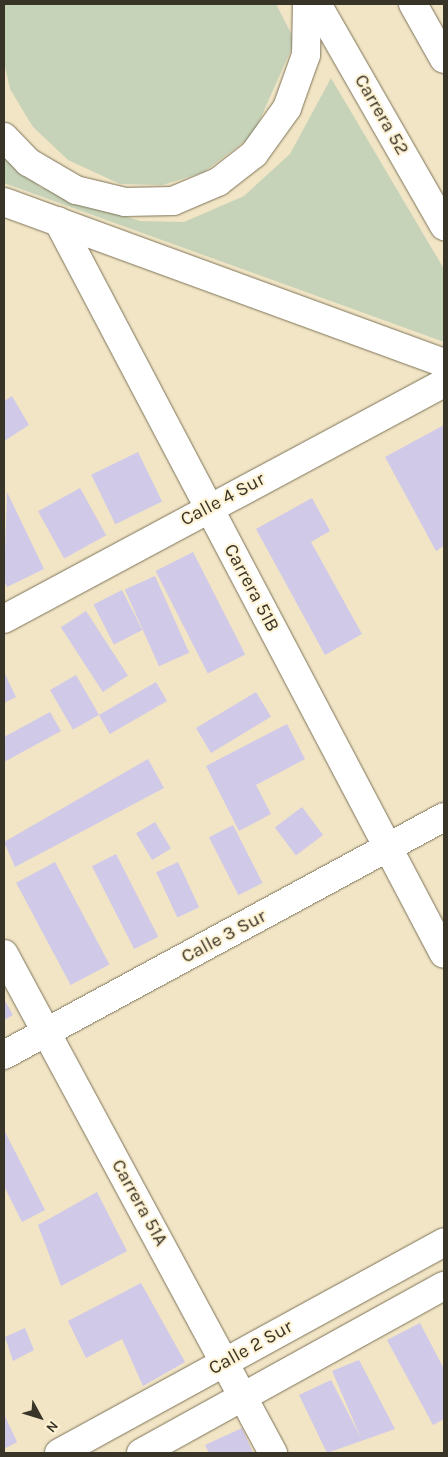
<!DOCTYPE html>
<style>
body{margin:0}
#map{position:relative;width:448px;height:1457px;overflow:hidden;background:#f1e5c6;font-family:Karla,sans-serif}
div>[style]{position:absolute}
.green>*{inset:0;background:#c6d3b9}
.building>*{inset:0;background:#d0c9e8;transform-origin:0 0}
.roads{filter:drop-shadow(0 0 1px #7e7357) drop-shadow(0 0 1px #7e7357)}
.minor>*{height:28px;margin:-14px;padding:0 14px;transform-origin:14px;border-radius:14px;background:#fff}
.secondary>*{height:28px;margin:-14px;padding:0 14px;transform-origin:14px;border-radius:14px;background:#fff}
.primary>*{height:28px;margin:-14px;padding:0 14px;transform-origin:14px;border-radius:14px;background:#fff}
span{translate:-50% -50%;white-space:nowrap;text-align:center;line-height:1.15;-webkit-text-stroke:4px #fef2d3;paint-order:stroke}
.street-label{font-size:19px;color:#393428}
.frame{position:absolute;inset:0;border:5px solid #393428;pointer-events:none}
.north{position:absolute;left:15px;top:1392px;width:50px;height:50px;-webkit-text-stroke:4px #fef2d3;paint-order:stroke;rotate:129deg;font-size:14px;font-weight:700;line-height:20px;text-align:center;color:#393428}
.north::after{content:'';display:block;margin:auto;width:18px;height:22px;background:#393428;clip-path:polygon(50% 0,100% 100%,50% 72%,0 100%)}
</style>
<div id="map">
<div class="green">
<div style="clip-path:polygon(4px 4px,276px 4px,295px 41px,253px 135px,204px 172px,163px 185px,120px 184px,68px 160px,33px 127px,10px 89px,4px 62px)"></div>
<div style="clip-path:polygon(331px 78px,444px 269px,444px 342px,4px 183px,4px 155px,40px 187px,140px 221px,184px 222px,244px 196px,290px 154px)"></div>
</div>
<div class="building">
<div style="clip-path:polygon(12px 396px,29px 425px,4px 441px,4px 401px)"></div>
<div style="clip-path:polygon(444px 425px,444px 546px,436px 551px,385px 457px)"></div>
<div style="left:138px;top:452px;width:55px;height:52px;rotate:64deg"></div>
<div style="left:80px;top:488px;width:54px;height:48px;rotate:61deg"></div>
<div style="clip-path:polygon(7px 492px,44px 569px,7px 587px,4px 580px)"></div>
<div style="clip-path:polygon(312px 498px,330px 531px,311px 542px,362px 634px,325px 655px,256px 529px)"></div>
<div style="left:193px;top:552px;width:115px;height:42px;rotate:63deg"></div>
<div style="left:155px;top:576px;width:84px;height:33px;rotate:66deg"></div>
<div style="left:122px;top:590px;width:45px;height:32px;rotate:63deg"></div>
<div style="left:86px;top:611px;width:77px;height:30px;rotate:57deg"></div>
<div style="clip-path:polygon(4px 672px,16px 697px,4px 703px)"></div>
<div style="left:76px;top:675px;width:46px;height:30px;rotate:60deg"></div>
<div style="left:156px;top:682px;width:22px;height:66px;rotate:60deg"></div>
<div style="left:256px;top:692px;width:29px;height:70px;rotate:59deg"></div>
<div style="clip-path:polygon(50px 712px,61px 731px,4px 762px,4px 737px)"></div>
<div style="clip-path:polygon(287px 724px,305px 759px,256px 785px,271px 814px,239px 831px,206px 766px)"></div>
<div style="clip-path:polygon(148px 759px,164px 788px,15px 867px,4px 842px)"></div>
<div style="left:302px;top:807px;width:35px;height:34px;rotate:53deg"></div>
<div style="left:155px;top:822px;width:31px;height:22px;rotate:59deg"></div>
<div style="left:233px;top:825px;width:65px;height:27px;rotate:63deg"></div>
<div style="left:116px;top:854px;width:93px;height:27px;rotate:63deg"></div>
<div style="left:55px;top:862px;width:116px;height:44px;rotate:62deg"></div>
<div style="left:178px;top:862px;width:50px;height:24px;rotate:65deg"></div>
<div style="clip-path:polygon(4px 999px,13px 1015px,4px 1020px)"></div>
<div style="clip-path:polygon(4px 1130px,45px 1210px,22px 1222px,4px 1186px)"></div>
<div style="clip-path:polygon(97px 1192px,127px 1251px,61px 1286px,38px 1225px)"></div>
<div style="clip-path:polygon(141px 1283px,185px 1362px,143px 1386px,122px 1339px,86px 1358px,68px 1321px)"></div>
<div style="clip-path:polygon(420px 1323px,444px 1369px,444px 1419px,433px 1425px,387px 1340px)"></div>
<div style="clip-path:polygon(25px 1328px,34px 1350px,13px 1361px,5px 1337px)"></div>
<div style="clip-path:polygon(359px 1360px,395px 1429px,327px 1453px,299px 1395px,331px 1380px,361px 1438px,332px 1371px)"></div>
<div style="clip-path:polygon(4px 1414px,17px 1442px,4px 1449px)"></div>
<div style="clip-path:polygon(242px 1428px,253px 1453px,209px 1453px,205px 1445px)"></div>
</div>
<div class="roads">
<div class="minor">
<div style="left:58px;top:221px;width:828px;rotate:62.23deg"></div>
<div style="left:4px;top:619px;width:499px;rotate:-28.2deg"></div>
<div style="left:4px;top:954px;width:567px;rotate:61.67deg"></div>
<div style="left:4px;top:1055px;width:500px;rotate:-28.41deg"></div>
</div>
<div class="secondary">
<div style="left:59px;top:1453px;width:439px;rotate:-28.7deg"></div>
<div style="left:141px;top:1453px;width:346px;rotate:-28.9deg"></div>
</div>
<div class="primary">
<div style="left:317px;top:4px;width:256px;rotate:60.2deg"></div>
<div style="left:413px;top:4px;width:63px;rotate:60.6deg"></div>
<div style="left:4px;top:137px;width:35px;rotate:46deg"></div>
<div style="left:28px;top:162px;width:56px;rotate:30.3deg"></div>
<div style="left:76px;top:190px;width:50px;rotate:13.8deg"></div>
<div style="left:125px;top:202px;width:48px;rotate:-1.2deg"></div>
<div style="left:173px;top:201px;width:49px;rotate:-22.9deg"></div>
<div style="left:218px;top:182px;width:46px;rotate:-37.9deg"></div>
<div style="left:254px;top:154px;width:57px;rotate:-54.3deg"></div>
<div style="left:287px;top:108px;width:56px;rotate:-70.3deg"></div>
<div style="left:306px;top:55px;width:51px;rotate:-88.9deg"></div>
<div style="left:4px;top:202px;width:469px;rotate:20.1deg"></div>
</div>
</div>
<div class="street-label">
<span style="left:381px;top:115px;rotate:60deg">Carrera 52</span>
<span style="left:223px;top:500px;rotate:-28deg">Calle 4 Sur</span>
<span style="left:251px;top:588px;rotate:62deg">Carrera 51B</span>
<span style="left:224px;top:937px;rotate:-28deg">Calle 3 Sur</span>
<span style="left:139px;top:1203px;rotate:61deg">Carrera 51A</span>
<span style="left:251px;top:1348px;rotate:-29deg">Calle 2 Sur</span>
</div>
<div class="frame"></div>
<div class="north">N</div>
</div>
